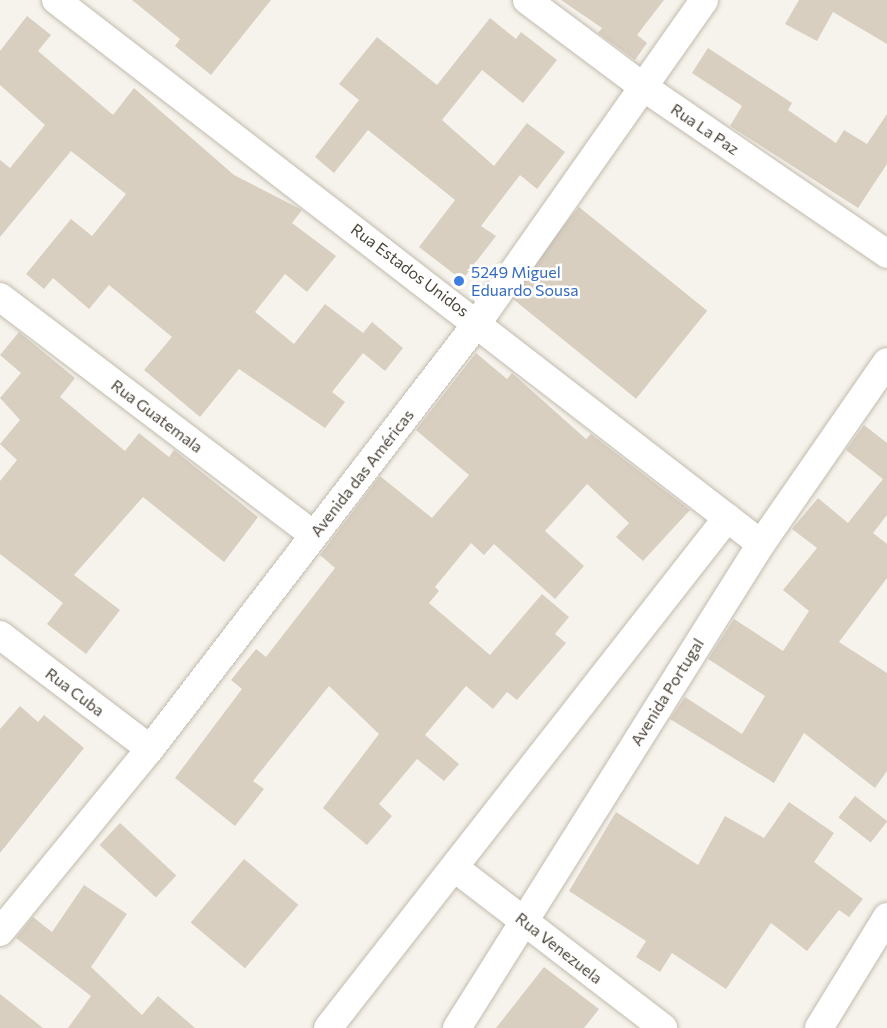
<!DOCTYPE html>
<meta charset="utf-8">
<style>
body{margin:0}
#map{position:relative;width:887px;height:1028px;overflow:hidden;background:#f6f3ec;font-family:Commissioner,sans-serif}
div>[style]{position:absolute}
.building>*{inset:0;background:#d8cfc1;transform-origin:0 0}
.roads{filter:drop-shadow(0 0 2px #c2bbae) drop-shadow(0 0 2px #c2bbae)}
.minor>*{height:28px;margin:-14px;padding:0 14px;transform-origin:14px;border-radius:14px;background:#fff}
.dots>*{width:16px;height:16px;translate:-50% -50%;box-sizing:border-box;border:3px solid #fff;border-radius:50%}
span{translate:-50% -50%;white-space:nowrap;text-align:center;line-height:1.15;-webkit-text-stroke:5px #fff;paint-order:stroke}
.street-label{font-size:16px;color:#4b4439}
.shop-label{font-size:16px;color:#366cbe}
.left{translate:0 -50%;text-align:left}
</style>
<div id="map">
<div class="building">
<div style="clip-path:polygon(132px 0,271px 0,211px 75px,175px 46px,180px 39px)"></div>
<div style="clip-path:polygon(561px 0,664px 0,637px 35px,647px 43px,635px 60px,598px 33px,602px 28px)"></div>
<div style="clip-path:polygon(799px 0,887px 0,887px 44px,833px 12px,817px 41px,785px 24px)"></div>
<div style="clip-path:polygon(27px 16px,51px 35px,38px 51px,113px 115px,134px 88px,234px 175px,302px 210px,292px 223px,336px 256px,307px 292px,285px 274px,255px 312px,294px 344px,325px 304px,363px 333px,372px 322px,403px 348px,385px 371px,363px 353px,332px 392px,345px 402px,325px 428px,239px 369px,200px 417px,144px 370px,172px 337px,109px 285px,89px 309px,53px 278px,44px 289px,26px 274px,71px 219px,92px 236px,126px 194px,71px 151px,0 237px,0 160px,10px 168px,45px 125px,0 85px,0 51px)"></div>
<div style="clip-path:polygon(490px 18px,516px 39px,521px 32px,557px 60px,523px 103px,482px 70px,442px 120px,494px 166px,527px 123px,565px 152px,537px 189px,520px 175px,481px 226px,496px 236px,462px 280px,419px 247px,455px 200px,368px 130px,334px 173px,315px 157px,359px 100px,339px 84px,377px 37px,437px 85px)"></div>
<div style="clip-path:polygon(708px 48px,792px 103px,788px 110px,836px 143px,844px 130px,867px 144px,887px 114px,887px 164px,858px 208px,730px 126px,742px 106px,692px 73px)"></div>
<div style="left:579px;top:207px;width:165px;height:113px;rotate:39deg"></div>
<div style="clip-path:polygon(19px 332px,75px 378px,60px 397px,125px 451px,139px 433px,169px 457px,174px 450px,258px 517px,224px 562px,143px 497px,74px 575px,120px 610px,86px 654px,47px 624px,63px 603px,0 554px,0 481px,17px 460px,0 444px,20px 420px,0 398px,21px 373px,0 355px)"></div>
<div style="clip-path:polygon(476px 353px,507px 379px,512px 373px,586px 439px,591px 434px,690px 510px,643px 561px,616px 537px,629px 523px,587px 484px,545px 531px,584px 566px,555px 599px,494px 544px,484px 555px,471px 543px,435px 587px,439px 591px,429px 603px,490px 655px,542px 594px,569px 617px,555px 634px,566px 643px,517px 700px,507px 692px,493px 709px,466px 686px,425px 735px,459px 764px,444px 781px,417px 759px,379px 804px,392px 816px,367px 845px,323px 808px,379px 734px,329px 686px,253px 781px,264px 789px,235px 826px,175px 778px,242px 689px,231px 680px,256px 649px,266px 657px,335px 568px,320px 555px,380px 476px,432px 518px,469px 475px,416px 430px)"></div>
<div style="clip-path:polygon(864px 425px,887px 443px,887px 515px,873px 533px,887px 544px,887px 578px,839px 642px,887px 673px,887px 771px,875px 788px,804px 733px,774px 783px,670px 719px,685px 697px,742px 734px,765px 696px,708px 659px,734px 619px,783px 651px,809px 611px,783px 590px,817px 548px,792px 529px,818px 498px,848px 523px,883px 479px,846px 450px)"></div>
<div style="clip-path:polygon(20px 706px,38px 722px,44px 715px,84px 748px,0 853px,0 729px)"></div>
<div style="left:855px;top:796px;width:41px;height:27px;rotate:38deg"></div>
<div style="clip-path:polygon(789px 802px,834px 833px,814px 862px,863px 899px,849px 917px,839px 910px,807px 951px,771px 923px,726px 989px,672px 953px,660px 972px,636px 957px,646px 941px,569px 891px,616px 812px,698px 865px,725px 816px,764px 838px)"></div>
<div style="left:120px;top:823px;width:77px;height:30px;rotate:43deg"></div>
<div style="left:244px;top:859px;width:71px;height:83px;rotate:40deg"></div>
<div style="clip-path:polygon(84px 885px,127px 914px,91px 967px,142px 1015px,158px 996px,195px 1028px,68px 1028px,91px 996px,16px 938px,33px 917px,52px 932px)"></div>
<div style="clip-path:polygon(544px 967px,599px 1009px,584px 1028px,496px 1028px)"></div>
<div style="clip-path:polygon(0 994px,43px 1028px,0 1028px)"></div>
</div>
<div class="roads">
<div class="minor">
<div style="left:56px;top:0;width:890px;rotate:37.65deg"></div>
<div style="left:527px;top:0;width:144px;rotate:36.8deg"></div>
<div style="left:642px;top:86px;width:297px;rotate:34.4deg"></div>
<div style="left:0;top:297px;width:394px;rotate:37.2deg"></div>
<div style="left:0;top:635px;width:188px;rotate:37.2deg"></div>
<div style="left:456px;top:869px;width:261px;rotate:37.5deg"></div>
<div style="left:0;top:932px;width:237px;rotate:-50.7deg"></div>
<div style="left:150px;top:749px;width:538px;rotate:-52.47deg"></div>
<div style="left:478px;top:322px;width:393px;rotate:-54.9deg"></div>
<div style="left:328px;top:1028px;width:648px;rotate:-51.96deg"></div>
<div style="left:457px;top:1028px;width:572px;rotate:-57.87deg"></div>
<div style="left:761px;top:544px;width:221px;rotate:-55.3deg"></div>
<div style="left:819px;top:1028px;width:130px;rotate:-58.5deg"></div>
</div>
</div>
<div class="dots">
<div style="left:459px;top:281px;background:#3f7fe0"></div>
</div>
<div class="street-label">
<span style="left:705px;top:129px;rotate:34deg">Rua La Paz</span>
<span style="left:410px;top:270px;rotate:37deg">Rua Estados Unidos</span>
<span style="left:157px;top:416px;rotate:37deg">Rua Guatemala</span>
<span style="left:362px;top:473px;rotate:-52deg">Avenida das Américas</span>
<span style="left:75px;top:692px;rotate:37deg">Rua Cuba</span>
<span style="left:667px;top:692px;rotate:-58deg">Avenida Portugal</span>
<span style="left:559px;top:948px;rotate:38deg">Rua Venezuela</span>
</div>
<div class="shop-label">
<span class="left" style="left:471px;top:281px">5249 Miguel<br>Eduardo Sousa</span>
</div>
</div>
